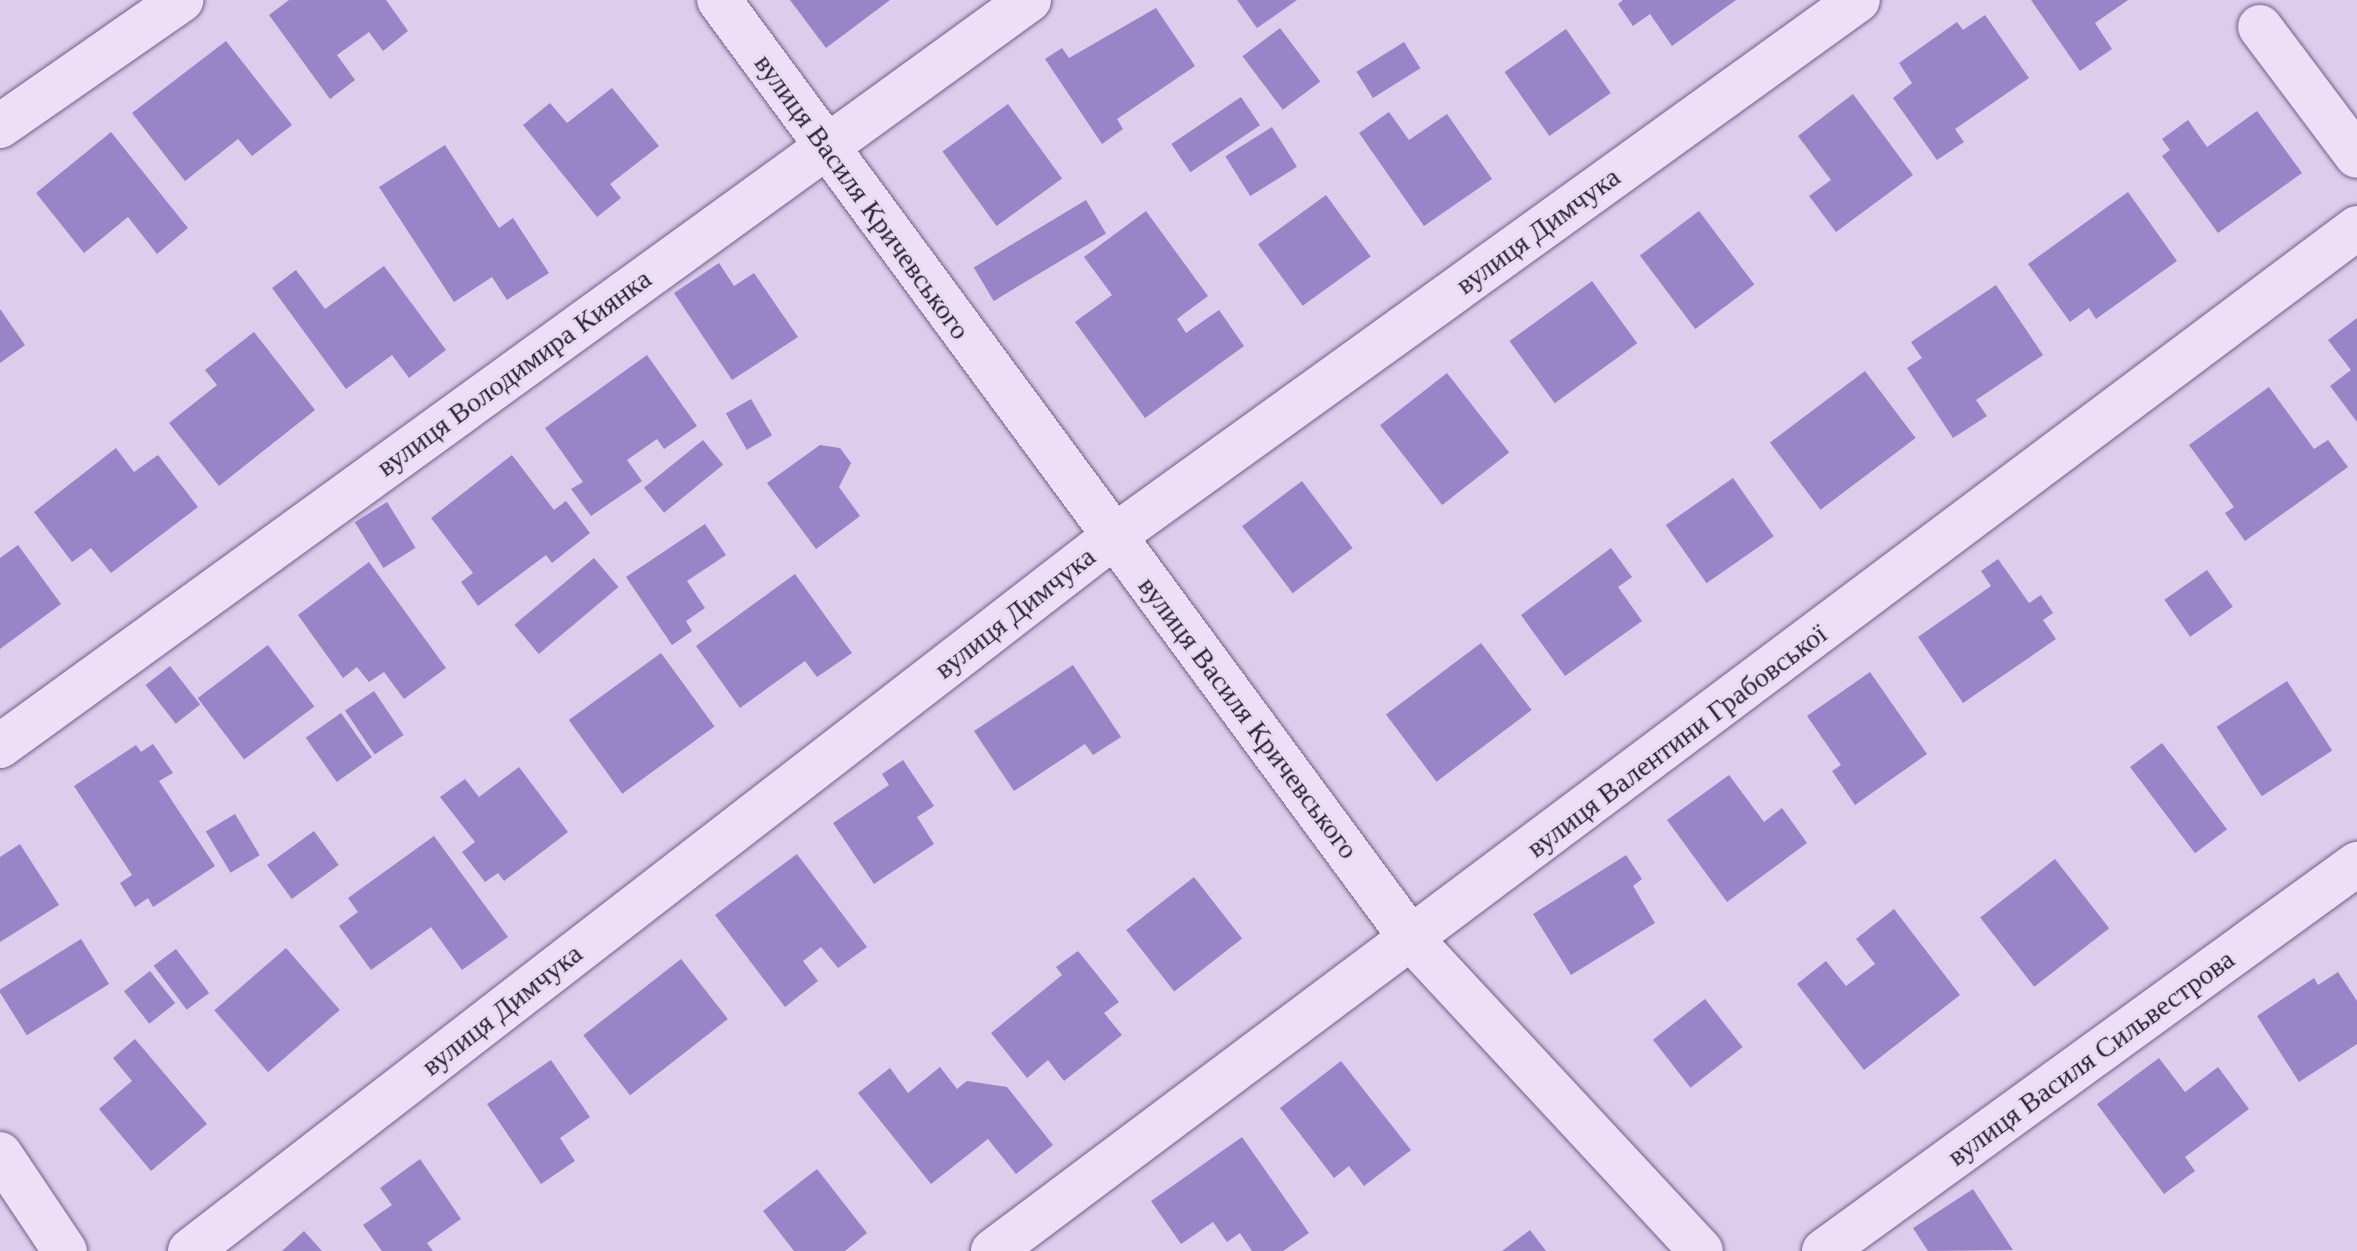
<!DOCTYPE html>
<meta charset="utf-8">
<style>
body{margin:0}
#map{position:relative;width:2357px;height:1251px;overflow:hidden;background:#deccec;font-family:"Times New Roman",serif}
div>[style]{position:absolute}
.building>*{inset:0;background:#9885c7;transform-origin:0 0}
.roads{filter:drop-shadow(0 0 2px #706188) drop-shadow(0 0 2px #706188)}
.minor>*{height:44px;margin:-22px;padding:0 22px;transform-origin:22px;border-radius:22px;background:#eddff7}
span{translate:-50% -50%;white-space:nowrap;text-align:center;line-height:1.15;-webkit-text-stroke:6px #e9dbf4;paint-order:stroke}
.street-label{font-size:28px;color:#2b233a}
</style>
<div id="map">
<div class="building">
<div style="clip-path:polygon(289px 0,386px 0,408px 31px,383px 51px,369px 32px,337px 55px,355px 80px,330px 99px,269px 15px)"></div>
<div style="clip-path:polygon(790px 0,890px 0,826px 48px)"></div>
<div style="clip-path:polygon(1237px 0,1297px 0,1257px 28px)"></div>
<div style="clip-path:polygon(1623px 0,1736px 0,1672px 46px,1650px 14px,1633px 26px,1618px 4px)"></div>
<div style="clip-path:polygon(2031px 0,2128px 0,2095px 23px,2112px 49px,2080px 71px)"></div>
<div style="clip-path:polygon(1156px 8px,1195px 66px,1117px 119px,1123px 129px,1102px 144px,1045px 59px,1062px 48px,1069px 58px)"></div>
<div style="clip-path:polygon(1985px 15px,2029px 78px,1955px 129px,1964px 142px,1937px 160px,1893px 98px,1912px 83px,1899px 63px,1957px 22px,1963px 30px)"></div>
<div style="left:1280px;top:28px;width:67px;height:47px;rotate:53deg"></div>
<div style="left:1566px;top:29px;width:78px;height:75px;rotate:55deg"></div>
<div style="clip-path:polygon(226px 41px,292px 125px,252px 156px,238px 139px,185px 181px,132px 113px)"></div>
<div style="left:1404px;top:42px;width:31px;height:56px;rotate:58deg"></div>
<div style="clip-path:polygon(612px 88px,659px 146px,610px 184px,621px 198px,597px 217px,523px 125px,550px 103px,567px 123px)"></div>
<div style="clip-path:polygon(1853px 94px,1913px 175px,1836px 232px,1809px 196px,1831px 180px,1798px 136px)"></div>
<div style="left:1241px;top:97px;width:34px;height:84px;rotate:56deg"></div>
<div style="left:1008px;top:104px;width:92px;height:81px;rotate:54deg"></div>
<div style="clip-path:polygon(2257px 111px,2302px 173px,2218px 233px,2162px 156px,2170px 150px,2162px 139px,2188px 120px,2207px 147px)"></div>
<div style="clip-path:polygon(1389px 112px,1409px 140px,1447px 114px,1492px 179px,1424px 226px,1359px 133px)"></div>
<div style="left:1272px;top:127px;width:47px;height:55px;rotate:58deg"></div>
<div style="clip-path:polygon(111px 132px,188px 228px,157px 254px,128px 217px,84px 253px,36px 193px)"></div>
<div style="clip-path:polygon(445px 145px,499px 228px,513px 218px,549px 273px,507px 300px,492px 277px,454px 302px,379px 187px)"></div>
<div style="clip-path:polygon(2128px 192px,2177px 261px,2096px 319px,2089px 308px,2070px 322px,2028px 264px)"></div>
<div style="left:1326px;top:195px;width:76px;height:84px;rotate:54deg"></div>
<div style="left:1086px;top:200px;width:39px;height:131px;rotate:59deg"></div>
<div style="clip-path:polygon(1146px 211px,1208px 296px,1177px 319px,1186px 333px,1219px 310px,1244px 346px,1145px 418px,1075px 322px,1112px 295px,1084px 257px)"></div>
<div style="left:1699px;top:211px;width:92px;height:74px;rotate:53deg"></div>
<div style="clip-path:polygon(719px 263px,734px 286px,754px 273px,798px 337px,732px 380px,674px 293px)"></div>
<div style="clip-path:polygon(384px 266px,446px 350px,409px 378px,392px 355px,346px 389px,272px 288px,296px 270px,325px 309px)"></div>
<div style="left:1592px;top:281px;width:77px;height:102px;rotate:54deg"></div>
<div style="clip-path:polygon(1996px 285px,2043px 355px,1976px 400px,1987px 416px,1953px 438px,1907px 368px,1922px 358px,1911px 342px)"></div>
<div style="clip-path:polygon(0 309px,25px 345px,0 363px)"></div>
<div style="clip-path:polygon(2357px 318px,2357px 422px,2330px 386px,2351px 370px,2328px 340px)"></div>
<div style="clip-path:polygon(254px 332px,315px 410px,219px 486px,169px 423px,217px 385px,205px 370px)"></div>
<div style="clip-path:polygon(647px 355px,697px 426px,664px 449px,657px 439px,627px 460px,642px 481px,591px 516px,571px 489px,583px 482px,545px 428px)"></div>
<div style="left:1865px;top:371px;width:84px;height:119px;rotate:53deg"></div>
<div style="left:1447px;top:373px;width:101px;height:85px;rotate:52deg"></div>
<div style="clip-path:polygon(2269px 387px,2314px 449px,2328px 440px,2348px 467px,2245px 541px,2225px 513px,2234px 507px,2189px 445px)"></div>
<div style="left:751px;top:399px;width:42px;height:29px;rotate:60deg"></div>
<div style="left:703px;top:440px;width:32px;height:76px;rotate:51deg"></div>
<div style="clip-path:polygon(820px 445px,840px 448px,851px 463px,839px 487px,860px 516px,816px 549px,767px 483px)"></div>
<div style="clip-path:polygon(116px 448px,134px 472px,158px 455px,198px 507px,111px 573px,91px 548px,72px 562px,34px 512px)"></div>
<div style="clip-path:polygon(512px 455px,554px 510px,566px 501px,590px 533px,552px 563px,546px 555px,478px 606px,461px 582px,473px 573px,431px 518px)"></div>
<div style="left:1733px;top:478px;width:71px;height:82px;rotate:55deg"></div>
<div style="left:1302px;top:481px;width:84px;height:75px;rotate:53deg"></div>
<div style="left:387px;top:502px;width:54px;height:38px;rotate:58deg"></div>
<div style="clip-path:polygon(705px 524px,726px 555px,687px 581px,705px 608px,686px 621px,692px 631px,672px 645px,626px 577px)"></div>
<div style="clip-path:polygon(18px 545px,61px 604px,0 649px,0 558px)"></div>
<div style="clip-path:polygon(1611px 548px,1632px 577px,1618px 587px,1642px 621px,1565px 676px,1521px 615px)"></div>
<div style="left:594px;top:558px;width:38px;height:104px;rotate:50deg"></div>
<div style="clip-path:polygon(1998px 559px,2029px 603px,2041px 595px,2053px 613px,2043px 620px,2056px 639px,1963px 703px,1918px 637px,1991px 586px,1981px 571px)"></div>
<div style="clip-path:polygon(369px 562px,446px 668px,404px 699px,384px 672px,369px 682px,357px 667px,343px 678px,298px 615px)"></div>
<div style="left:2207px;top:570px;width:45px;height:52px;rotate:55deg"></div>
<div style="clip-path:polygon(795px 574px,852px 653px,817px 677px,805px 661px,740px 708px,696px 646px)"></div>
<div style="left:1481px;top:643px;width:84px;height:119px;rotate:53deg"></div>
<div style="left:268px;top:645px;width:77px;height:88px;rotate:53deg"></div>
<div style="left:661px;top:653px;width:91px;height:114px;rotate:54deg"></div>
<div style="clip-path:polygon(1073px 665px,1121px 737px,1093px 755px,1085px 744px,1014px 791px,974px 731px)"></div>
<div style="left:170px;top:666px;width:49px;height:31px;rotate:52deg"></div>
<div style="clip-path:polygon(1870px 672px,1927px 754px,1855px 805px,1832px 771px,1841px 765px,1807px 716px)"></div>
<div style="left:2287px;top:681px;width:83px;height:84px;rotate:57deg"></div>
<div style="left:374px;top:691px;width:53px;height:35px;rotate:56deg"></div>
<div style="left:341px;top:713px;width:54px;height:43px;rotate:55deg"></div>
<div style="left:2162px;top:743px;width:108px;height:40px;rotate:53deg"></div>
<div style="clip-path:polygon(153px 744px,173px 773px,159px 781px,215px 866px,153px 907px,148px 898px,135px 907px,120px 883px,132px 875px,74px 786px,136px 745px,141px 752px)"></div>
<div style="clip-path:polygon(903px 760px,934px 806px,917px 817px,934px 844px,874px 884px,833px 823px,889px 785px,882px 774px)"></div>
<div style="clip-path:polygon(519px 767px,568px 832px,504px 881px,498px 873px,485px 882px,462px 852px,475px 842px,440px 797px,465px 779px,479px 797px)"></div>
<div style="clip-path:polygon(1729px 775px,1764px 822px,1782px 808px,1807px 843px,1727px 902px,1667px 820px)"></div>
<div style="left:235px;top:814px;width:48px;height:34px;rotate:59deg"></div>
<div style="left:314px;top:831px;width:42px;height:58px;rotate:54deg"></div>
<div style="clip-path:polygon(434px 836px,508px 937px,462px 970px,431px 927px,371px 970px,339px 926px,358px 912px,348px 898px)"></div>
<div style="clip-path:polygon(20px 844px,59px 905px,0 942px,0 857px)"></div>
<div style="clip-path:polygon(797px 854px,867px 947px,838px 968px,821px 947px,803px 961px,818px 981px,785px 1007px,715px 915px)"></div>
<div style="clip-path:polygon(1626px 855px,1642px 879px,1633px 886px,1655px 923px,1571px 975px,1533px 914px)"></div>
<div style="left:2055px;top:859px;width:88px;height:95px;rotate:52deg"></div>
<div style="left:1194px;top:877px;width:78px;height:86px;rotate:52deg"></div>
<div style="clip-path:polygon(1894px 909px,1960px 995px,1864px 1070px,1797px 984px,1826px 961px,1846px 986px,1875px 964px,1856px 939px)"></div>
<div style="left:81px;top:939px;width:53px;height:97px;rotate:58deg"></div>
<div style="left:286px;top:948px;width:82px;height:95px;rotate:49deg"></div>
<div style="left:176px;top:949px;width:55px;height:28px;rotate:53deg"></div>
<div style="clip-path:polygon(1078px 951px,1119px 1002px,1104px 1013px,1122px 1035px,1064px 1081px,1048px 1060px,1027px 1078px,991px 1033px,1062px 975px,1056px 967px)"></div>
<div style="left:681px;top:959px;width:76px;height:124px;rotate:52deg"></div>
<div style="left:150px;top:971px;width:41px;height:33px;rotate:52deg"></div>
<div style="clip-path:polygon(2338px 972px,2357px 1001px,2357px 1044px,2299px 1082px,2257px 1016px,2314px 978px,2318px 985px)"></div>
<div style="left:1705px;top:999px;width:61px;height:66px;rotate:52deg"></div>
<div style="clip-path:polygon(135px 1039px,207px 1124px,151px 1171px,99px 1109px,132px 1081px,113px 1058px)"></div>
<div style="clip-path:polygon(2159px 1058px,2185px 1092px,2218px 1067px,2249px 1109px,2185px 1157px,2195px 1171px,2164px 1194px,2097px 1104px)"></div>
<div style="clip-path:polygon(551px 1060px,590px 1117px,560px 1138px,575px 1161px,541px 1184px,487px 1104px)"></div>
<div style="clip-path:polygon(1341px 1061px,1411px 1150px,1364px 1186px,1349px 1166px,1334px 1178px,1280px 1108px)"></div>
<div style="clip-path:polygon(940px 1067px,957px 1089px,967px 1081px,1007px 1087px,1053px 1145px,1016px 1174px,988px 1139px,931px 1184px,858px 1093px,890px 1068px,908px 1093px)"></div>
<div style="clip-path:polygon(1242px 1137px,1309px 1233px,1283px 1251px,1252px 1251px,1240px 1233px,1227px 1242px,1213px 1222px,1181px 1244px,1151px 1201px)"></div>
<div style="clip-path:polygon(420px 1159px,461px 1219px,427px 1243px,433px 1251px,382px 1251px,363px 1225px,392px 1205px,380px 1188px)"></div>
<div style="clip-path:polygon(817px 1169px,867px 1233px,845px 1251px,794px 1251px,763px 1211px)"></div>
<div style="clip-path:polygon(1973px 1189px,2013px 1250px,1928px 1251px,1913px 1228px)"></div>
<div style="clip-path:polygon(1530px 1230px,1546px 1251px,1502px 1251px)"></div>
<div style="clip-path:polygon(304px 1231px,322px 1251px,282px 1251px)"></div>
</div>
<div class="roads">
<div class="minor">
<div style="left:719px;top:0;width:1169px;rotate:53.59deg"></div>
<div style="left:1413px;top:941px;width:423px;rotate:47.1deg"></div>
<div style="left:2260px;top:27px;width:161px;rotate:53.1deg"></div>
<div style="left:0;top:126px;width:221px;rotate:-34.8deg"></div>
<div style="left:0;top:746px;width:1271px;rotate:-35.94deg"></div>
<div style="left:0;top:1154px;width:117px;rotate:56.2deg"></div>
<div style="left:190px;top:1251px;width:1167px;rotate:-37.72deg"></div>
<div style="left:1113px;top:537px;width:918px;rotate:-35.78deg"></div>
<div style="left:993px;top:1251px;width:1705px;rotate:-36.87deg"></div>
<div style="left:1824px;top:1251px;width:659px;rotate:-35.98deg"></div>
</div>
</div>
<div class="street-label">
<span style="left:862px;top:197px;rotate:54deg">вулиця Василя Кричевського</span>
<span style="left:1538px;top:231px;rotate:-36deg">вулиця Димчука</span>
<span style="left:514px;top:373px;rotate:-36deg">вулиця Володимира Киянка</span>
<span style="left:1015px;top:613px;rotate:-38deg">вулиця Димчука</span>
<span style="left:1248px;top:718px;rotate:53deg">вулиця Василя Кричевського</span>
<span style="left:1677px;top:741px;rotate:-37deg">вулиця Валентини Грабовської</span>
<span style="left:502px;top:1010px;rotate:-38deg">вулиця Димчука</span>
<span style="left:2091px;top:1058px;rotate:-36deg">вулиця Василя Сильвестрова</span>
</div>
</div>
